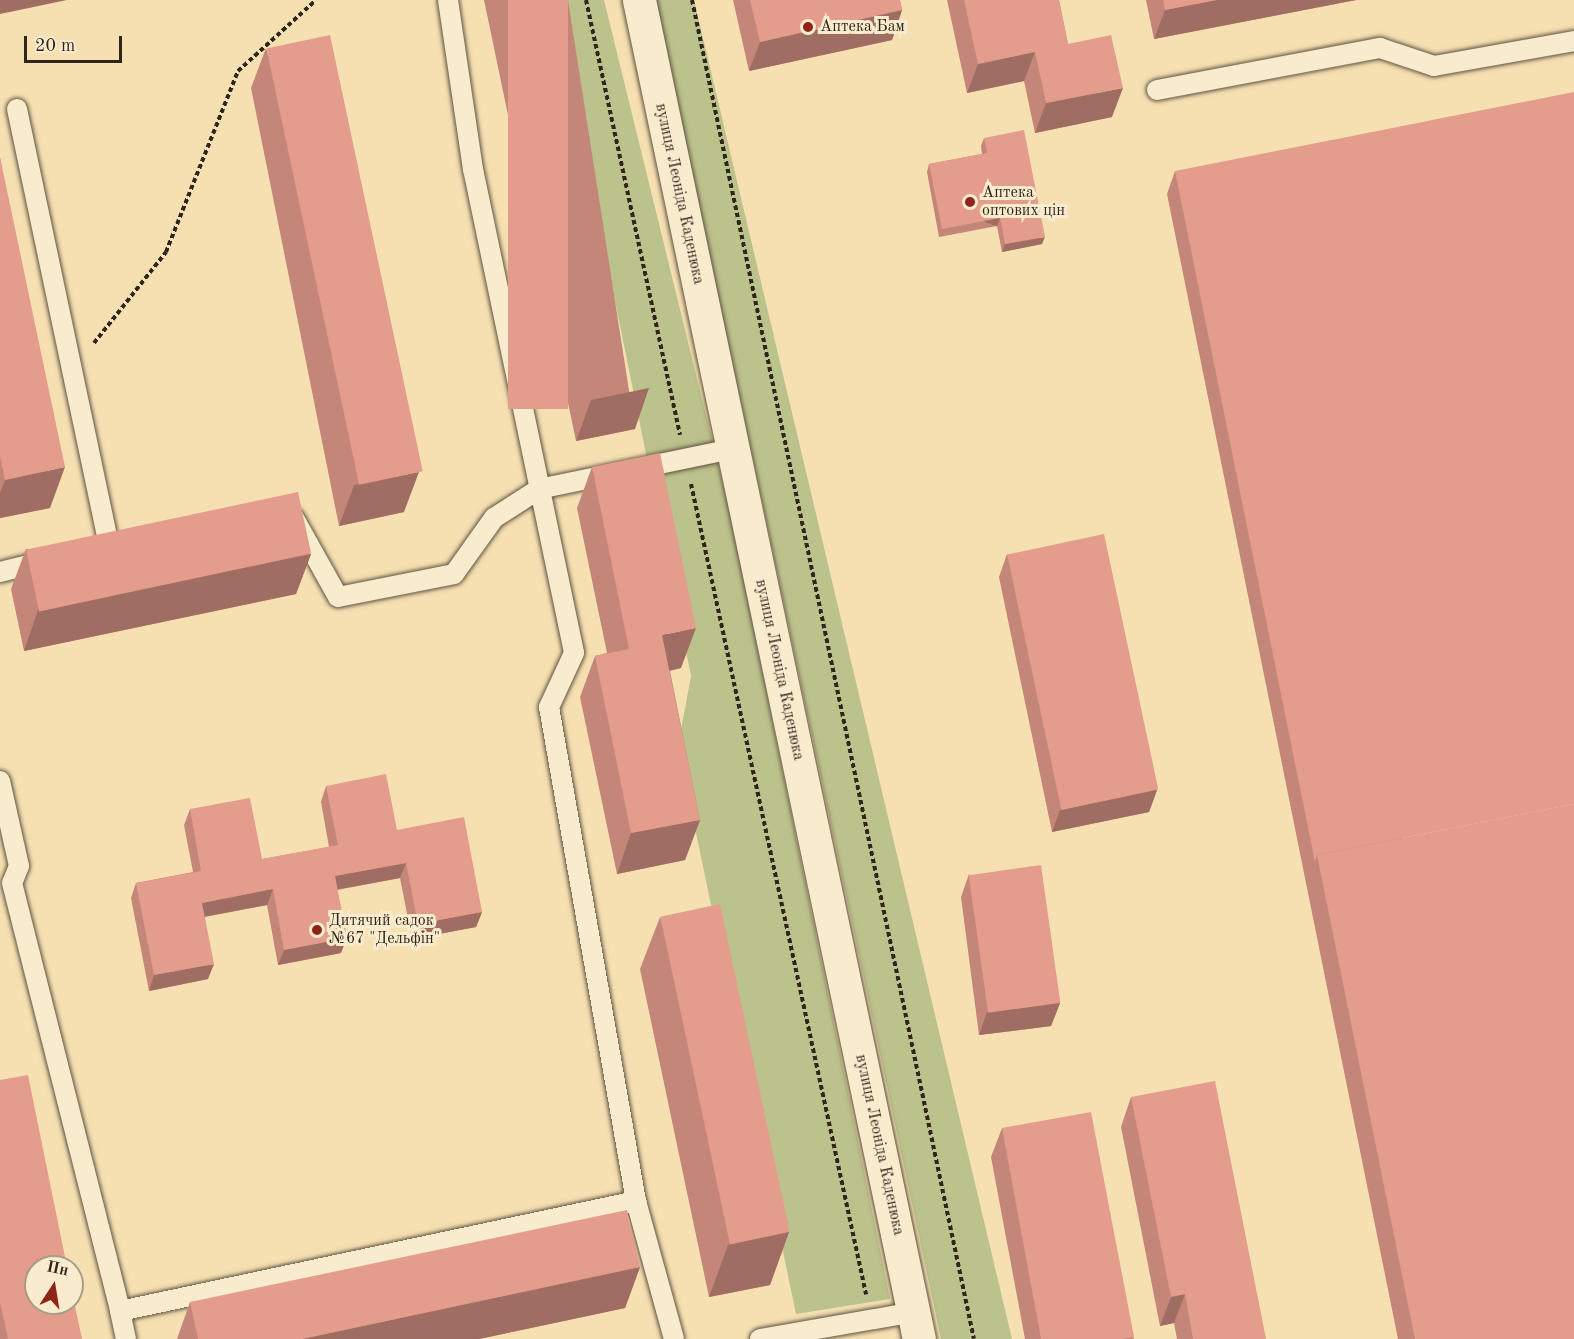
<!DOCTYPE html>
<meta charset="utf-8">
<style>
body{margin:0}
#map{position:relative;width:1574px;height:1339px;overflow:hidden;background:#f6e0b2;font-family:"Old Standard TT",serif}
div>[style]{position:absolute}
.green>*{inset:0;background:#bcc28c}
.path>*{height:4px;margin-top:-2px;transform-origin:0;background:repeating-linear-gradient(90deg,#2e251b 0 4.5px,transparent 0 7.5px)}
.roads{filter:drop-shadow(0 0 2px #605441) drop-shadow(0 0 2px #605441)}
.lane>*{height:20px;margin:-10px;padding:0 10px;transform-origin:10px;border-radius:10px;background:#f9ebcd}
.street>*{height:33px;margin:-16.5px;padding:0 16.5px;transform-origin:16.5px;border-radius:16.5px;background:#f9ebcd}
.wall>*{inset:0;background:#c48678}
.shaded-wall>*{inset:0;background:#a06d62;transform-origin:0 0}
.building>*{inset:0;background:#e49c8c;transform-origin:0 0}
.dots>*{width:16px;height:16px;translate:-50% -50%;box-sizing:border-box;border:3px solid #f9ebcd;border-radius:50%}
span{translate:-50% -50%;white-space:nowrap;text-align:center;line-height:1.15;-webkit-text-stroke:6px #f9ebcd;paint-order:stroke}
.poi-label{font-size:16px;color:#2e251b}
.left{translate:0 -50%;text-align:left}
.street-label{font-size:16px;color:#2e251b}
.north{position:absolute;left:24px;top:1255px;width:60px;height:60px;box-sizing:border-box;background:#f9ebcd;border:2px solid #a89c86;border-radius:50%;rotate:12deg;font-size:16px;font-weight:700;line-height:24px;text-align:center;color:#2e251b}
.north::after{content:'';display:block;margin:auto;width:21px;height:27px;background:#8f2418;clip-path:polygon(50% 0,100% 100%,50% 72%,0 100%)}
.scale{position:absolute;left:24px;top:36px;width:98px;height:27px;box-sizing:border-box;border:3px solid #2e251b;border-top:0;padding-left:8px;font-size:18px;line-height:21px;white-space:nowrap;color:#2e251b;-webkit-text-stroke:4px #f9ebcd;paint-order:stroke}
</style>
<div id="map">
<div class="green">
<div style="clip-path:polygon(554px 0,604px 0,730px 513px,890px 1299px,796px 1314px,678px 746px,691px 676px)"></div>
<div style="clip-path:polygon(655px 0,694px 0,1012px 1339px,941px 1339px)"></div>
</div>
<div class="path">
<div style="left:586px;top:0;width:445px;rotate:77.8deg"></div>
<div style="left:692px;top:0;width:1368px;rotate:78.11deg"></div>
<div style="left:94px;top:343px;width:116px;rotate:-51.6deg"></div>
<div style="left:166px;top:252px;width:195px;rotate:-68.3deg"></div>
<div style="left:238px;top:71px;width:105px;rotate:-42.3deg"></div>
<div style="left:691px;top:484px;width:829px;rotate:77.81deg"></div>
</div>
<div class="roads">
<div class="lane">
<div style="left:448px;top:0;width:171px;rotate:81.6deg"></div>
<div style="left:473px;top:169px;width:494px;rotate:78.2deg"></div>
<div style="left:574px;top:653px;width:60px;rotate:114.8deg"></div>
<div style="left:549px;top:707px;width:502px;rotate:80.01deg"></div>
<div style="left:1157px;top:90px;width:227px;rotate:-10.7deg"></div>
<div style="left:1380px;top:48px;width:57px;rotate:18.4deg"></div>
<div style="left:1434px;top:66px;width:142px;rotate:-10.1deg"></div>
<div style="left:17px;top:109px;width:446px;rotate:78.1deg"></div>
<div style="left:294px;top:518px;width:90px;rotate:60.9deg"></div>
<div style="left:338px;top:597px;width:118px;rotate:-11.2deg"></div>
<div style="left:454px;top:574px;width:69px;rotate:-54.5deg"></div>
<div style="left:494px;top:518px;width:54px;rotate:-32.8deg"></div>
<div style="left:539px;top:489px;width:198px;rotate:-11.7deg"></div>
<div style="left:0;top:572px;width:45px;rotate:-14deg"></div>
<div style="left:0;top:781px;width:87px;rotate:77.4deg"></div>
<div style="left:19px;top:866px;width:18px;rotate:112deg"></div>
<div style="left:12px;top:883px;width:441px;rotate:75.8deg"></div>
<div style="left:120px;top:1311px;width:528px;rotate:-12.03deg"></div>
<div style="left:636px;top:1201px;width:143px;rotate:74.6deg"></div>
<div style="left:120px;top:1311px;width:29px;rotate:78deg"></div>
<div style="left:760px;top:1339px;width:156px;rotate:-9.9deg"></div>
</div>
<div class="street">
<div style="left:639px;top:0;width:1368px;rotate:78.19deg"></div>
</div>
</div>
<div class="wall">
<div style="clip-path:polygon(484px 0,568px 0,635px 429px,576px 441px)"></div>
<div style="clip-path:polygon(733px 0,900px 0,902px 10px,892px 40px,749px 71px)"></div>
<div style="clip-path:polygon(947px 0,1059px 0,1068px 44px,1112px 117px,1035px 133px,1024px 81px,967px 93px)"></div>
<div style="clip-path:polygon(1146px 0,1356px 0,1154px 39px)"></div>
<div style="clip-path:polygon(266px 48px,404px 512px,339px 526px,251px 88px)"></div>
<div style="clip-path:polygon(984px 138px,1042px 244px,1002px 252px,997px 226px,939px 237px,927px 172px,929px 164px,982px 154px,981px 146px)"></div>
<div style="clip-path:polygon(0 157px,50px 508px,0 518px)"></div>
<div style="clip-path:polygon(1175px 171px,1574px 1339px,1398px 1339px,1167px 194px)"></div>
<div style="clip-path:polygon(592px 467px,681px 668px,670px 671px,700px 820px,685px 860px,617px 874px,580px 697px,595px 656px,607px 653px,577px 508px)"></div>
<div style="clip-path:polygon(26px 549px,311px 554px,296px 594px,24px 651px,11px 589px)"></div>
<div style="clip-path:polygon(1007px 554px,1157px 790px,1149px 812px,1052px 832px,999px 577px)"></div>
<div style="clip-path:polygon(326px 786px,397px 830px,482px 912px,476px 927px,412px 939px,400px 878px,337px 890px,341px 953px,278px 965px,267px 905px,205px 917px,208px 979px,149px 991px,131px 898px,136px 883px,193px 872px,184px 825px,190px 809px,262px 859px,329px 847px,321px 802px)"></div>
<div style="clip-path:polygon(969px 874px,1060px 1003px,1051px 1026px,979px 1035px,961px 897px)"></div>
<div style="clip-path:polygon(660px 917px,789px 1232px,770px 1285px,709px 1297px,640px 969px)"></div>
<div style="clip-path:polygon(0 1080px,82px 1339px,0 1339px)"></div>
<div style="clip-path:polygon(1131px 1097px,1266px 1339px,1177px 1339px,1174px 1323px,1160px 1326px,1121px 1127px)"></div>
<div style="clip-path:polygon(1002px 1128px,1134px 1337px,1133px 1339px,1025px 1339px,991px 1157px)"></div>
<div style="clip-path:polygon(640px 1267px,625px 1308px,479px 1339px,177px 1339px,190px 1302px)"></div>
</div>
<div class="shaded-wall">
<div style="clip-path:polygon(0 0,67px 0,0 14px)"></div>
<div style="clip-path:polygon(1217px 0,1356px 0,1154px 39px,1165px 10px)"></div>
<div style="clip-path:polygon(902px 10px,892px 40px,749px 71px,760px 42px)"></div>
<div style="clip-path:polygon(1035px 52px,1024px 81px,967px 93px,978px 64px)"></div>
<div style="clip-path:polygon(1123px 88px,1112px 117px,1035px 133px,1046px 103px)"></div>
<div style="left:1000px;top:218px;width:9px;height:59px;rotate:111deg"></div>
<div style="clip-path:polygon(1045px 237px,1042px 244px,1002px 252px,1005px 244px)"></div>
<div style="clip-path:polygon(649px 388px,635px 429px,576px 441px,591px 400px)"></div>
<div style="clip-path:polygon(65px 467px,50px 508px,0 518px,0 493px,5px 480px)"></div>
<div style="clip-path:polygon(419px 472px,404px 512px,339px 526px,354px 485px)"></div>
<div style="clip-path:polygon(311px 554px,296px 594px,24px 651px,38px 610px)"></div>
<div style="clip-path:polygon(696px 628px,681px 668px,647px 675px,662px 635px)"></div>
<div style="clip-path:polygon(1157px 790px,1149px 812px,1052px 832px,1060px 810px)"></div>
<div style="clip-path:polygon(700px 820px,685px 860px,617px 874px,631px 833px)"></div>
<div style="clip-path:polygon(406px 863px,400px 878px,329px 891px,335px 876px)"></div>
<div style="clip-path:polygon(273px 889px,267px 905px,197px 918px,202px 903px)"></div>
<div style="clip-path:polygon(482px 912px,476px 927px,412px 939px,418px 924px)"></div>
<div style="clip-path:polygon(347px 938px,341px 953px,278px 965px,284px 950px)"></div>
<div style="clip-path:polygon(214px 964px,208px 979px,149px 991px,154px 975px)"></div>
<div style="clip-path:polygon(1060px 1003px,1051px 1026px,979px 1035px,987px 1012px)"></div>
<div style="clip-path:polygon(789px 1232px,770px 1285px,709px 1297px,728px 1245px)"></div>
<div style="clip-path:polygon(640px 1267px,625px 1308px,479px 1339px,302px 1339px)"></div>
<div style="clip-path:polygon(1185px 1294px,1174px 1323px,1160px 1326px,1171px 1297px)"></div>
</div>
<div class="building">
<div style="left:508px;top:0;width:60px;height:409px"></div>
<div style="clip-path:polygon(750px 0,900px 0,902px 10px,760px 42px)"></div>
<div style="clip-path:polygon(964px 0,1059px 0,1068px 44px,1111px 35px,1123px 88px,1046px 103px,1035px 52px,978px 64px)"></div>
<div style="clip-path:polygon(1163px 0,1217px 0,1165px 10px)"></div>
<div style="left:330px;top:35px;width:446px;height:65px;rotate:78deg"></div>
<div style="clip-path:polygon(1574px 92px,1574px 804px,1317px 855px,1315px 862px,1175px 171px)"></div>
<div style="clip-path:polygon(1024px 130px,1045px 237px,1005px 244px,1000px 218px,942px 229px,929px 164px,987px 153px,984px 138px)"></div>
<div style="clip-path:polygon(0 157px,65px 467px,5px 480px,0 456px)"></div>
<div style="clip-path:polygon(660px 453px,696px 628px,662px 635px,700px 820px,631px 833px,595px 656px,629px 649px,592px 467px)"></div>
<div style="left:298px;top:492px;width:63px;height:278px;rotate:78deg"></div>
<div style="left:1104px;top:534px;width:261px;height:99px;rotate:78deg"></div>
<div style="clip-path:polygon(386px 774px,397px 830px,464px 817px,482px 912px,418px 924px,406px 863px,335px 876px,347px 938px,284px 950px,273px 889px,202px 903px,214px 964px,154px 975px,136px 883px,201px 871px,190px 809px,250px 798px,262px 859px,338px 845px,326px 786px)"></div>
<div style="clip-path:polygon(1574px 804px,1574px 1339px,1415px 1339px,1317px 855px)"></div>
<div style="left:1041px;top:865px;width:139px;height:73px;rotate:82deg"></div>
<div style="left:720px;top:904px;width:335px;height:61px;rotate:78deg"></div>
<div style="clip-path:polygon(28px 1075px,67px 1267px,36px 1267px,36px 1303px,72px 1303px,72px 1292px,82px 1339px,8px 1339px,0 1302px,0 1080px)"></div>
<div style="clip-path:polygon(1215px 1081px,1266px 1339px,1193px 1339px,1185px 1294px,1171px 1297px,1131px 1097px)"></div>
<div style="clip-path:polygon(1091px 1112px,1134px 1337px,1123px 1339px,1041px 1339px,1002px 1128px)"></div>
<div style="clip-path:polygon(627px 1210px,640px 1267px,302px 1339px,198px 1339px,190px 1302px)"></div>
</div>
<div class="dots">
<div style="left:808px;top:27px;background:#8f2418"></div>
<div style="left:970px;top:202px;background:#8f2418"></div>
<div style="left:317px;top:930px;background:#8f2418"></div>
</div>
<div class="poi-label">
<span class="left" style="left:820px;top:27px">Аптека Бам</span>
<span class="left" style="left:982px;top:202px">Аптека<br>оптових цін</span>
<span class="left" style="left:329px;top:930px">Дитячий садок<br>№67 "Дельфін"</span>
</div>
<div class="street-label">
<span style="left:679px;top:194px;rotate:78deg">вулиця Леоніда Каденюка</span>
<span style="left:779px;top:670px;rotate:78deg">вулиця Леоніда Каденюка</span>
<span style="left:879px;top:1145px;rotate:78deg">вулиця Леоніда Каденюка</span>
</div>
<div class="north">Пн</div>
<div class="scale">20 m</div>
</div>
